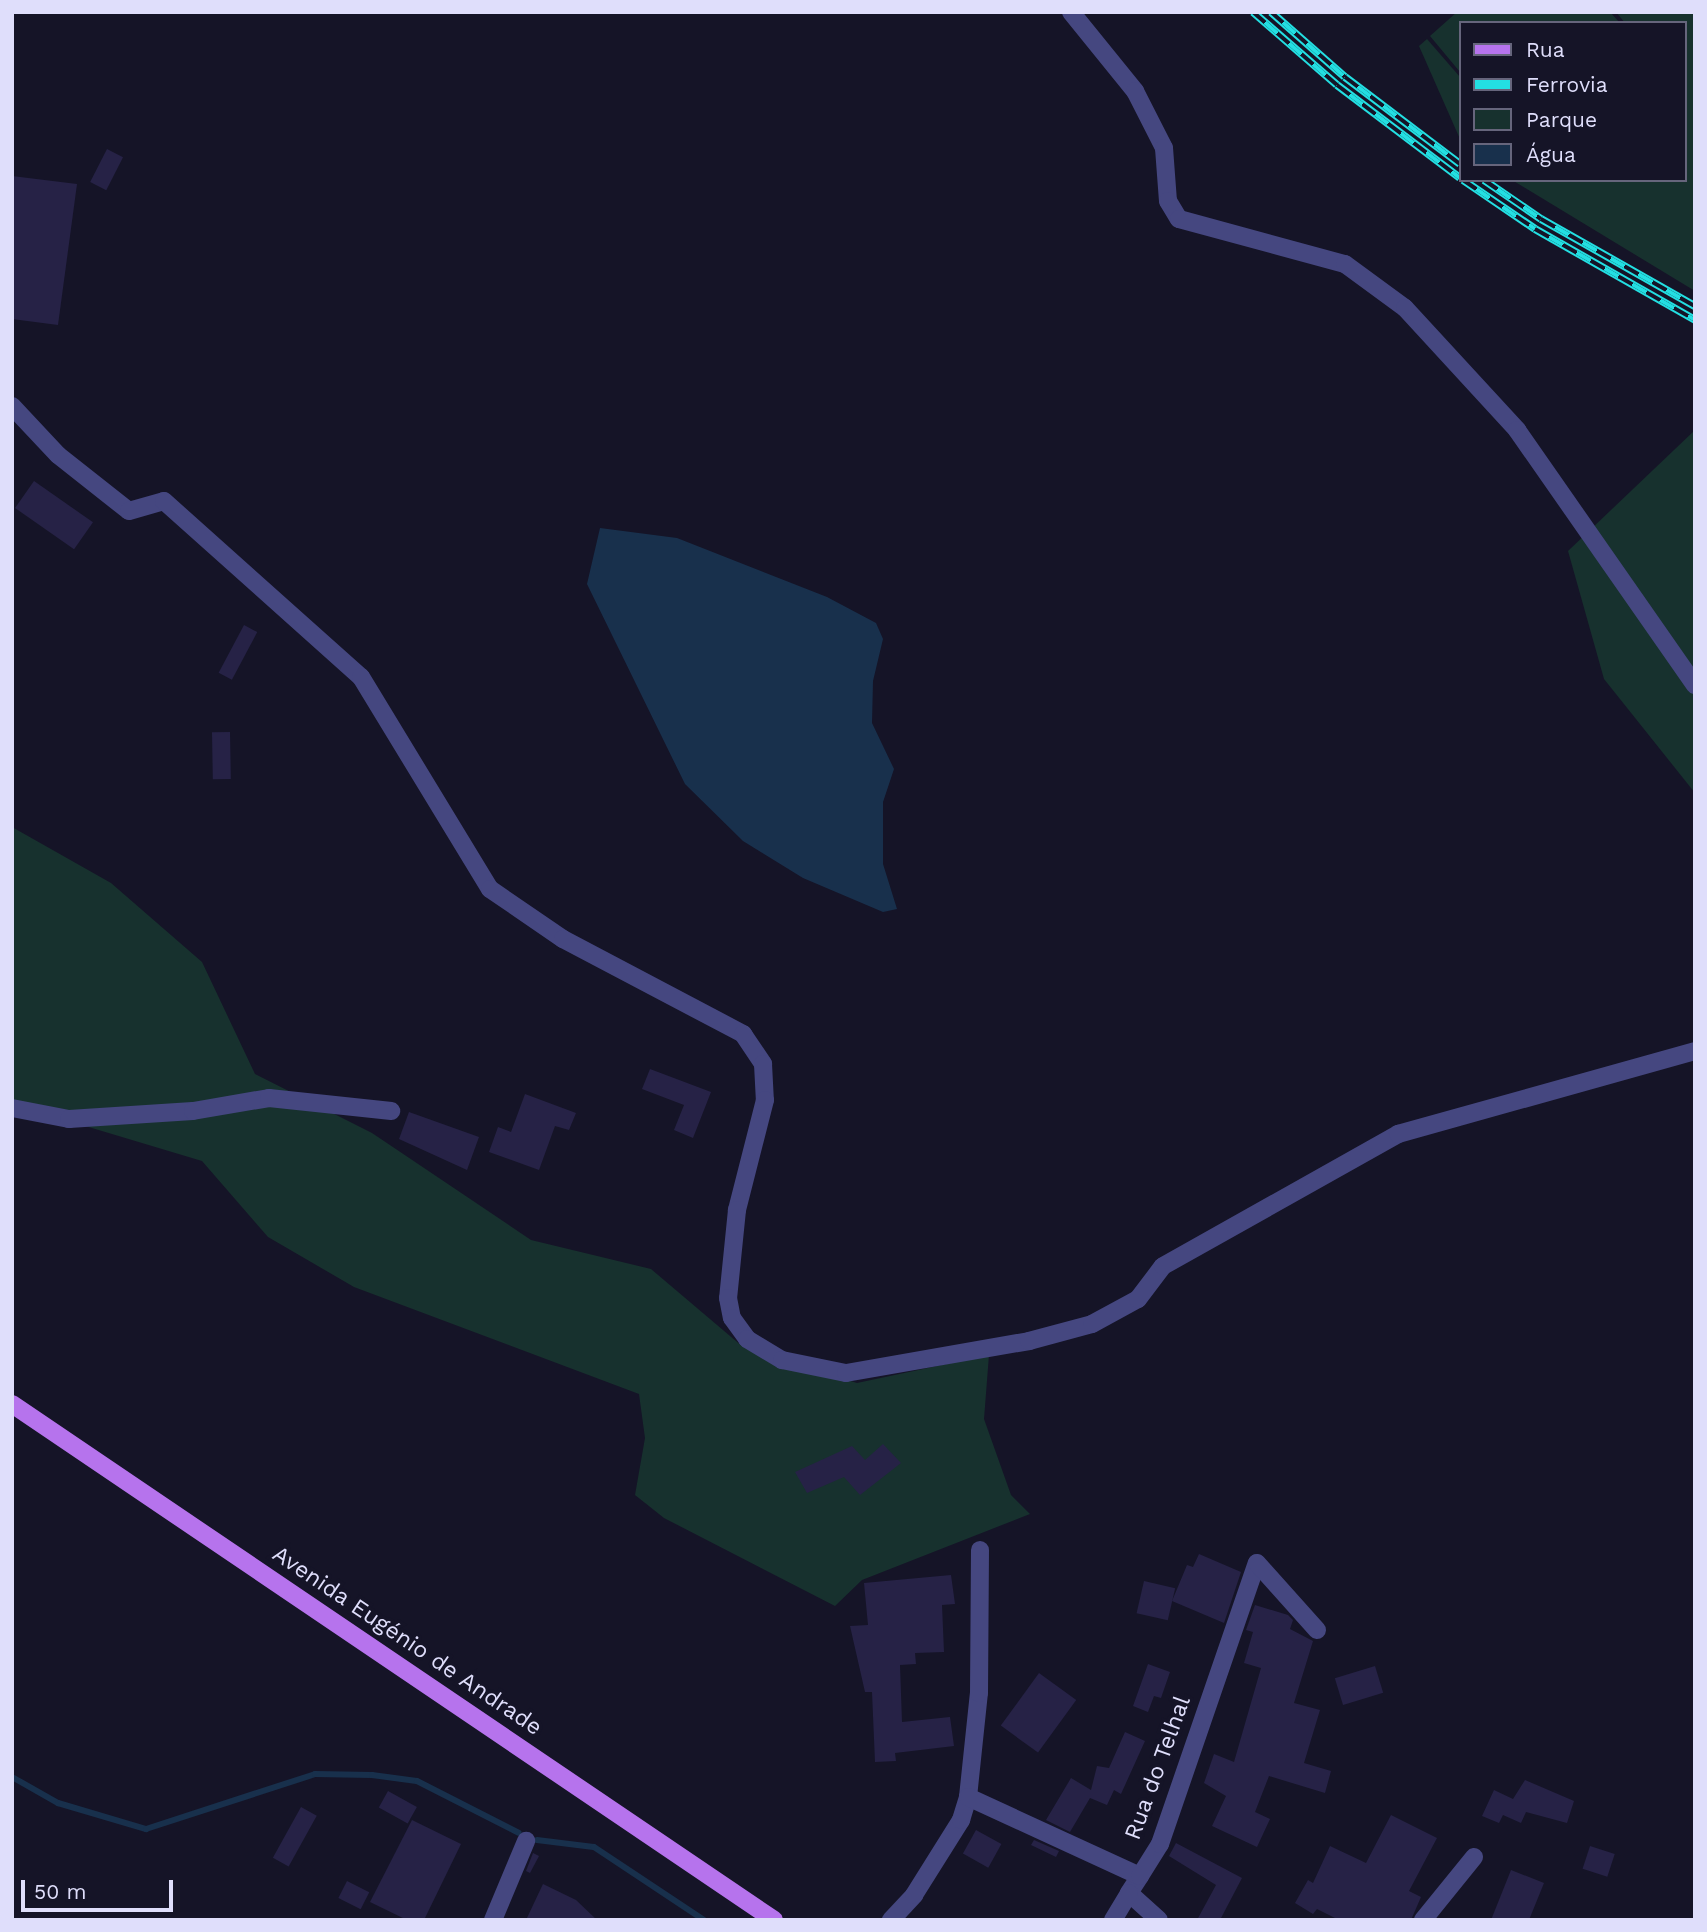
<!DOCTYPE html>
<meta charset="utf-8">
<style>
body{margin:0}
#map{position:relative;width:1707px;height:1932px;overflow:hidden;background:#151427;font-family:"Work Sans",sans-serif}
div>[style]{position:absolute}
.green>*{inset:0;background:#17312e}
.water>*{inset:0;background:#18304c}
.stream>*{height:6px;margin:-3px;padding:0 3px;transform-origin:3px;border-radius:3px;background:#18304c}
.building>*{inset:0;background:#262246;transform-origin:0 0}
.minor>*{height:18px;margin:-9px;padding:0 9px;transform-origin:9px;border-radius:9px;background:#454780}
.major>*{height:18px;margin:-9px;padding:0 9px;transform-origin:9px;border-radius:9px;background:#b673ed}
.rail>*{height:8px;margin-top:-4px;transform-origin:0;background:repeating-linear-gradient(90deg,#151427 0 16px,#23dfe2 0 32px);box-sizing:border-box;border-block:2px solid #23dfe2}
span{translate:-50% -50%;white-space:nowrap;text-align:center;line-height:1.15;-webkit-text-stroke:7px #151427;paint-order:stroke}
.street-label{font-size:23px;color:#dfdefb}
.frame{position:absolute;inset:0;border:14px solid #dfdefb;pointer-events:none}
.legend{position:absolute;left:1459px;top:21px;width:228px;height:161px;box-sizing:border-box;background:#151427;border:2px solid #66657c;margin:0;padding:9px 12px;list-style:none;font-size:21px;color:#dfdefb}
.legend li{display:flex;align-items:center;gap:14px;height:35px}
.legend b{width:35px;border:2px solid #66657c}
.scale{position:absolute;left:21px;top:1880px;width:152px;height:32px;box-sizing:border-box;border:4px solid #dfdefb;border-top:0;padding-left:9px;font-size:21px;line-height:24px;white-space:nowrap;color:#dfdefb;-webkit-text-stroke:5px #151427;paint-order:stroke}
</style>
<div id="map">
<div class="green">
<div style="clip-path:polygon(1457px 12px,1610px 12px,1620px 23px,1460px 23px,1460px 72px,1430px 36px)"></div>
<div style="clip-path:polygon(1616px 12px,1695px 12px,1695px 291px,1512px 180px,1684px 180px,1684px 23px,1625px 23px)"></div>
<div style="clip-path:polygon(1427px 39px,1460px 77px,1460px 139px,1419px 46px)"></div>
<div style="clip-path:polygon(1695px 430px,1695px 793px,1604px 679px,1568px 551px)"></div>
<div style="clip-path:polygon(12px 827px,111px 883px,202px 962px,255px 1074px,372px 1133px,531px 1240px,651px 1269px,743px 1347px,857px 1383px,989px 1355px,984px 1419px,1011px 1495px,1030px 1514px,862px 1580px,835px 1606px,664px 1518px,635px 1495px,645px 1438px,639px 1394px,354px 1287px,268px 1237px,202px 1161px,12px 1104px)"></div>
</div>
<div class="water">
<div style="clip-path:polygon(600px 528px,677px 538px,827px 597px,876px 623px,883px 639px,873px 681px,872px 723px,894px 769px,883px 802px,883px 864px,897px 909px,883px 912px,803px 878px,743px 841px,685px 784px,587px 584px)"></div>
</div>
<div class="stream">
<div style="left:12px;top:1777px;width:53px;rotate:29.5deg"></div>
<div style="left:58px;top:1803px;width:92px;rotate:16.5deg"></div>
<div style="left:146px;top:1829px;width:178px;rotate:-18deg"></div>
<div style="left:315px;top:1774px;width:57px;rotate:1deg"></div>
<div style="left:372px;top:1775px;width:45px;rotate:7.6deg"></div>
<div style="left:417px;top:1781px;width:114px;rotate:27deg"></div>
<div style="left:537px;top:1840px;width:57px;rotate:7deg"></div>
<div style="left:594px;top:1847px;width:132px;rotate:33.6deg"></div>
</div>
<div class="building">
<div style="left:107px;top:149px;width:18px;height:37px;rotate:27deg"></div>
<div style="clip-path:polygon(12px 176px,77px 184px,58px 325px,12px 319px)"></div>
<div style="left:34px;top:481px;width:72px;height:33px;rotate:35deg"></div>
<div style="left:244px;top:625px;width:15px;height:54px;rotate:28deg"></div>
<div style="left:230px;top:732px;width:47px;height:18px;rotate:89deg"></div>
<div style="clip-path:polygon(650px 1069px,711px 1092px,693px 1138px,674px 1130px,684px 1105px,642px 1089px)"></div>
<div style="clip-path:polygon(525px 1094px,576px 1113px,569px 1130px,555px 1126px,539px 1170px,489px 1152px,498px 1127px,511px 1132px)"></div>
<div style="clip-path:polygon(409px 1112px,479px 1137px,467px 1170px,399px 1139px)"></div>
<div style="clip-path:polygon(883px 1444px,901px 1463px,860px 1495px,844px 1477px,807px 1493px,795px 1472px,852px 1446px,865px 1460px)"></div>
<div style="clip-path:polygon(1199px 1554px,1241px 1572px,1224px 1623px,1172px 1601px,1187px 1565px,1193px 1567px)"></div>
<div style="clip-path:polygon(951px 1575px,955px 1604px,942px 1605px,944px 1652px,915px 1653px,916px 1664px,900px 1665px,902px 1722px,950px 1717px,954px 1746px,895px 1753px,896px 1761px,875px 1762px,872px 1692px,865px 1692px,850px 1626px,868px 1625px,864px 1583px)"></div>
<div style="left:1144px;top:1581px;width:32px;height:33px;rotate:13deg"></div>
<div style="clip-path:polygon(1255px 1605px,1288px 1615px,1293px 1620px,1290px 1629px,1313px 1641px,1294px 1703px,1320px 1710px,1304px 1763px,1331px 1771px,1325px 1793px,1269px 1776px,1255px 1812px,1270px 1819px,1257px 1847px,1212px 1826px,1226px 1796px,1204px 1783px,1214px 1754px,1234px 1762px,1261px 1668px,1244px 1663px,1253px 1632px,1246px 1630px)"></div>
<div style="clip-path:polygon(1148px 1664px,1170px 1672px,1161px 1698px,1154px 1696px,1148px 1712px,1133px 1706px)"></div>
<div style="left:1375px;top:1666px;width:28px;height:42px;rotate:73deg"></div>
<div style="left:1039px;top:1673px;width:46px;height:65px;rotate:36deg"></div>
<div style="clip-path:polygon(1125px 1732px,1145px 1741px,1121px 1794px,1114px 1790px,1107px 1805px,1090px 1798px,1070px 1832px,1046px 1820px,1071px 1778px,1091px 1790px,1097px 1766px,1109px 1768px)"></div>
<div style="clip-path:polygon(1525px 1780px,1574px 1801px,1567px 1823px,1526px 1812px,1521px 1823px,1503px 1815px,1499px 1823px,1482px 1816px,1494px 1790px,1513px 1799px)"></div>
<div style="left:388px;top:1791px;width:33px;height:19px;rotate:29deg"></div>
<div style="left:301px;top:1807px;width:18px;height:58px;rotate:29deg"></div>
<div style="clip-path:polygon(1391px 1815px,1437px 1838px,1409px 1891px,1421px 1897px,1411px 1920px,1339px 1920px,1317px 1909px,1313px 1914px,1295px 1903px,1308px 1880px,1313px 1883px,1330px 1846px,1366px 1863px)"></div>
<div style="clip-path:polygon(412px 1820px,461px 1844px,424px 1920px,407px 1920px,370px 1902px)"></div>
<div style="left:976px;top:1830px;width:29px;height:27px;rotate:29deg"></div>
<div style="clip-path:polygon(1034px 1840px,1059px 1851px,1056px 1857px,1031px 1845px)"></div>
<div style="clip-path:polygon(1176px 1843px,1242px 1878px,1220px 1920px,1197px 1920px,1216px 1885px,1169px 1856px)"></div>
<div style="left:1590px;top:1846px;width:26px;height:24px;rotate:18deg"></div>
<div style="clip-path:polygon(533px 1853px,539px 1856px,530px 1873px,526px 1871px)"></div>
<div style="clip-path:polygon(1511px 1870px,1544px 1883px,1529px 1920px,1491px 1920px)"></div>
<div style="left:347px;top:1881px;width:25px;height:19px;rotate:27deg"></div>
<div style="clip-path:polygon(543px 1884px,576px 1900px,597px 1920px,526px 1920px)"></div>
</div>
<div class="minor">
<div style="left:1071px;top:12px;width:102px;rotate:51deg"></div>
<div style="left:1135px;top:91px;width:64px;rotate:63deg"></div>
<div style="left:1164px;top:148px;width:53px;rotate:85.7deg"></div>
<div style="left:1168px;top:201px;width:21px;rotate:59deg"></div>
<div style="left:1179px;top:219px;width:172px;rotate:15.2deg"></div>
<div style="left:1345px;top:264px;width:74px;rotate:36.3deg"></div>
<div style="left:1405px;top:308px;width:166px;rotate:47.4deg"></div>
<div style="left:1517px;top:430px;width:311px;rotate:55.1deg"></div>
<div style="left:12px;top:406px;width:67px;rotate:46.8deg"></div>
<div style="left:58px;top:455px;width:90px;rotate:38.3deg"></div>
<div style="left:129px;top:511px;width:36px;rotate:-16deg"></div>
<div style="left:164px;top:501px;width:264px;rotate:41.8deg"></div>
<div style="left:361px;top:677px;width:248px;rotate:58.7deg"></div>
<div style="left:490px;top:889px;width:88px;rotate:34.4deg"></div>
<div style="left:563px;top:939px;width:204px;rotate:27.8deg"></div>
<div style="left:743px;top:1034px;width:36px;rotate:56deg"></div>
<div style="left:763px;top:1064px;width:36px;rotate:87deg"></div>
<div style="left:765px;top:1100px;width:114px;rotate:104.3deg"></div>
<div style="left:737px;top:1210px;width:88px;rotate:95.8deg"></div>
<div style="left:728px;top:1298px;width:20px;rotate:79deg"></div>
<div style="left:732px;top:1318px;width:26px;rotate:54deg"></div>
<div style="left:747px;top:1339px;width:41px;rotate:31deg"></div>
<div style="left:782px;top:1360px;width:65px;rotate:11.5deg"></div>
<div style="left:846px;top:1373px;width:186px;rotate:-9.9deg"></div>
<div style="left:1029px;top:1341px;width:65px;rotate:-15.1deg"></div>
<div style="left:1092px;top:1324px;width:52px;rotate:-28.5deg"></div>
<div style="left:1138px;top:1299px;width:41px;rotate:-52.9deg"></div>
<div style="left:1163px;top:1266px;width:270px;rotate:-29.3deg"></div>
<div style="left:1398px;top:1134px;width:308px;rotate:-15.6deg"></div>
<div style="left:12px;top:1108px;width:58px;rotate:10.9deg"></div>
<div style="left:69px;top:1119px;width:124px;rotate:-3.7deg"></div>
<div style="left:193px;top:1111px;width:77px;rotate:-9.7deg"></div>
<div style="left:269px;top:1098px;width:123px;rotate:6.1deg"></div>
<div style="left:968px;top:1797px;width:105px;rotate:-84deg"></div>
<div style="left:979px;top:1693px;width:143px;rotate:-89.6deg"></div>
<div style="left:1140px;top:1876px;width:20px;rotate:123deg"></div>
<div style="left:1129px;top:1893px;width:40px;rotate:42deg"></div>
<div style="left:493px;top:1920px;width:86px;rotate:-67.3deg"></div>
<div style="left:891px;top:1920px;width:34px;rotate:-47deg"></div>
<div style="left:914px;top:1895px;width:89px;rotate:-57.9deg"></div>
<div style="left:961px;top:1820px;width:24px;rotate:-73deg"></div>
<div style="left:968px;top:1797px;width:189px;rotate:24.7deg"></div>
<div style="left:1140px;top:1876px;width:38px;rotate:-58deg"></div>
<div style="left:1160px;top:1844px;width:297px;rotate:-71deg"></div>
<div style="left:1257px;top:1563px;width:90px;rotate:48.2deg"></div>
<div style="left:1113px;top:1920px;width:31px;rotate:-59deg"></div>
<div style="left:1423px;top:1920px;width:81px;rotate:-51deg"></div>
</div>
<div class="major">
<div style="left:12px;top:1404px;width:920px;rotate:34.1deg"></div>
</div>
<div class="rail">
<div style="left:1253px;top:12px;width:111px;rotate:41deg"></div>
<div style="left:1337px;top:85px;width:154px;rotate:37.1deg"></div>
<div style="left:1271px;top:12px;width:98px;rotate:41.3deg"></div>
<div style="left:1345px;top:77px;width:144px;rotate:37.1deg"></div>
<div style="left:1463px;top:180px;width:87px;rotate:34.2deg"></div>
<div style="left:1535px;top:229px;width:184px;rotate:29.6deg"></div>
<div style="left:1484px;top:180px;width:69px;rotate:34.4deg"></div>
<div style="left:1541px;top:219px;width:177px;rotate:29.5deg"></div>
</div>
<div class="street-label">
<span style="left:407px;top:1641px;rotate:34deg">Avenida Eugénio de Andrade</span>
<span style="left:1158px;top:1768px;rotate:-70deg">Rua do Telhal</span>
</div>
<div class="frame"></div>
<ul class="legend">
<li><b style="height:9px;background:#b673ed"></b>Rua</li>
<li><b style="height:9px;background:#23dfe2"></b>Ferrovia</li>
<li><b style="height:19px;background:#17312e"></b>Parque</li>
<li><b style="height:19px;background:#18304c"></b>Água</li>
</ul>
<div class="scale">50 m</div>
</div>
